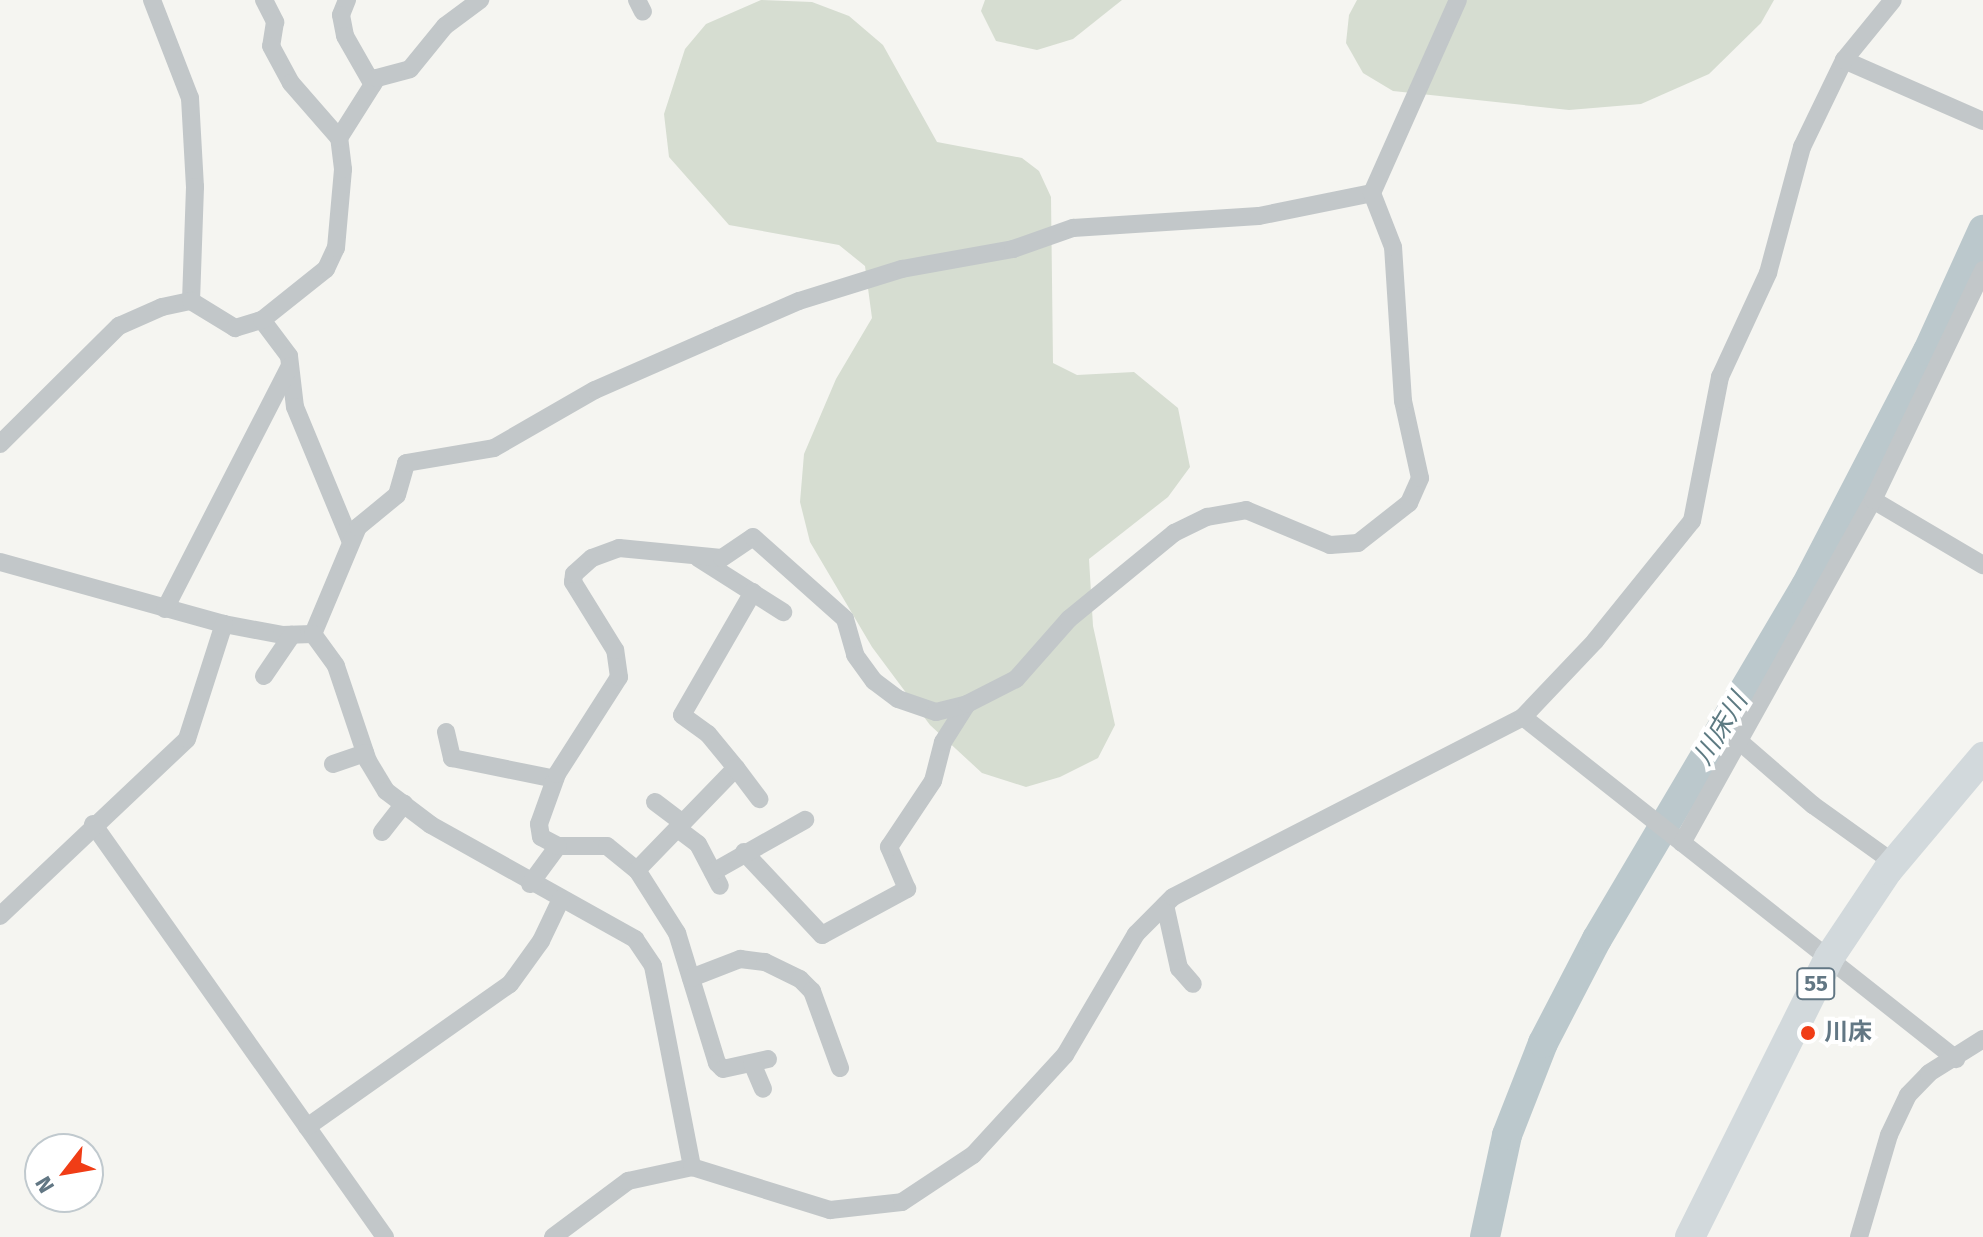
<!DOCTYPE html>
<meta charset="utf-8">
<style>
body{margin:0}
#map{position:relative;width:1983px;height:1237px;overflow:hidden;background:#f5f5f1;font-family:"Fira Sans","Noto Sans JP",sans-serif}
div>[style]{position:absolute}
.green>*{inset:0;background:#d6ddd1}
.river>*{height:30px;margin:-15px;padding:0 15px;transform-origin:15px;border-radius:15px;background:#bbc8cc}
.minor>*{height:18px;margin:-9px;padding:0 9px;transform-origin:9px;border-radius:9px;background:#c2c7c9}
.primary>*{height:30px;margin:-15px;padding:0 15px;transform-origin:15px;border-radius:15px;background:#d2d9dc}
.dots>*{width:22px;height:22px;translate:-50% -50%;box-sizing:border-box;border:4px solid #fff;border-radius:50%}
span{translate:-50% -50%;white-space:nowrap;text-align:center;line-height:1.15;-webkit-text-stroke:8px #fff;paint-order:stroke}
.shield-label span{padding:2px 6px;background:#fff;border:2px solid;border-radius:6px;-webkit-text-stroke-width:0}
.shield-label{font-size:22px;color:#627784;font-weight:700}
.poi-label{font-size:24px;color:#627784;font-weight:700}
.left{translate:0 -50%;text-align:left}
.water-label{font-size:26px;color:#5d7a82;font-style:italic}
.north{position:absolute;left:24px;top:1133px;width:80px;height:80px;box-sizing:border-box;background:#fff;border:2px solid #c0c9ce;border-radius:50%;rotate:239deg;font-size:22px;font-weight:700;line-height:32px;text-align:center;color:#627784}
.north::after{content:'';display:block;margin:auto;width:28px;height:36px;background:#f03d16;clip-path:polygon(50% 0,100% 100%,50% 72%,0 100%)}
</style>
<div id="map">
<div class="green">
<div style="clip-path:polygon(761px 0,812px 2px,849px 16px,883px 45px,937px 142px,1022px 158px,1039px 171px,1051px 197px,1053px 363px,1077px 375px,1134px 372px,1178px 408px,1190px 467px,1168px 497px,1089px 559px,1093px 626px,1115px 725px,1098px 758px,1060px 777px,1026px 787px,982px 773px,930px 725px,872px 647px,810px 542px,800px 502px,804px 454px,836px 379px,872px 318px,865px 266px,839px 245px,729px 225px,669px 157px,664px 114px,685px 49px,706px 24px)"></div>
<div style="clip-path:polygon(985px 0,1122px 0,1073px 39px,1037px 50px,996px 41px,981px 11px)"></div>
<div style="clip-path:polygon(1357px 0,1774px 0,1761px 23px,1709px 74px,1641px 104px,1569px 110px,1393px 91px,1363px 73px,1346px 43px,1349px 15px)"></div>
</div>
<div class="river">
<div style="left:1485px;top:1237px;width:104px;rotate:-77.8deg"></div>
<div style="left:1507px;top:1135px;width:99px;rotate:-68.6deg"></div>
<div style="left:1543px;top:1043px;width:117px;rotate:-62.6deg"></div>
<div style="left:1597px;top:939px;width:410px;rotate:-59.4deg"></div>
<div style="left:1806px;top:586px;width:265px;rotate:-62.6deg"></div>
<div style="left:1928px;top:351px;width:133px;rotate:-65.6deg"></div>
</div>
<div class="minor">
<div style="left:152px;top:0;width:105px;rotate:68.8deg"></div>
<div style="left:190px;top:98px;width:89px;rotate:86.8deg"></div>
<div style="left:195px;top:187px;width:114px;rotate:92deg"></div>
<div style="left:264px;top:0;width:25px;rotate:63deg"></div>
<div style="left:275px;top:22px;width:24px;rotate:99deg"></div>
<div style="left:271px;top:46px;width:42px;rotate:61.6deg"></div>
<div style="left:291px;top:83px;width:73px;rotate:48.9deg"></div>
<div style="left:347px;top:0;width:16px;rotate:112deg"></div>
<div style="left:341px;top:15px;width:21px;rotate:79deg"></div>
<div style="left:345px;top:36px;width:56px;rotate:60.3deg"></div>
<div style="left:637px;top:0;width:13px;rotate:63deg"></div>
<div style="left:1844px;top:60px;width:152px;rotate:23.7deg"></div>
<div style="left:262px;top:320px;width:45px;rotate:53.1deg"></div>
<div style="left:289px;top:356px;width:51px;rotate:83.3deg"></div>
<div style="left:295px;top:407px;width:146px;rotate:67.5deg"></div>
<div style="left:0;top:444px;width:168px;rotate:-44.8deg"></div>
<div style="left:119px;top:326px;width:47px;rotate:-23.8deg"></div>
<div style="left:162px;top:307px;width:30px;rotate:-12deg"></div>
<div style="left:191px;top:301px;width:52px;rotate:31.5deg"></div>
<div style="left:235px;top:328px;width:28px;rotate:-17deg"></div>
<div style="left:262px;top:320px;width:82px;rotate:-38.6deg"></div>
<div style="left:326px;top:269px;width:23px;rotate:-65deg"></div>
<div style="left:336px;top:248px;width:79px;rotate:-84.9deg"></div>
<div style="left:343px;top:169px;width:31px;rotate:-97deg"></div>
<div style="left:339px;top:138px;width:71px;rotate:-57.7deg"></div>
<div style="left:377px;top:78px;width:34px;rotate:-15deg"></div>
<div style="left:410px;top:69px;width:55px;rotate:-50.9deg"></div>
<div style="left:445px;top:26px;width:44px;rotate:-36.6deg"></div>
<div style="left:1873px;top:500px;width:128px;rotate:30.6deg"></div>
<div style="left:698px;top:558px;width:101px;rotate:32.4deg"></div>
<div style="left:0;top:562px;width:232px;rotate:15.5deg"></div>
<div style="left:224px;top:624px;width:59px;rotate:10.7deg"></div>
<div style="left:282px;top:635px;width:31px;rotate:-2deg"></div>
<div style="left:165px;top:609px;width:273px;rotate:-62.8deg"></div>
<div style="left:313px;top:634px;width:116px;rotate:-67.2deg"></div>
<div style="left:358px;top:527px;width:50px;rotate:-39.4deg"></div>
<div style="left:397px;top:495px;width:33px;rotate:-74deg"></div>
<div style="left:406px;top:463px;width:89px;rotate:-9.7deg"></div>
<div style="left:494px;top:448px;width:116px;rotate:-29.9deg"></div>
<div style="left:595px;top:390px;width:134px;rotate:-23.7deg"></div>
<div style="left:718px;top:336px;width:88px;rotate:-23.4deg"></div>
<div style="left:799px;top:301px;width:108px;rotate:-17.3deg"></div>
<div style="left:902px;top:269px;width:113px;rotate:-10.2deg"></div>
<div style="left:1013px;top:249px;width:64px;rotate:-19.3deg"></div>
<div style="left:1073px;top:228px;width:186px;rotate:-3.7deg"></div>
<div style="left:1259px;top:216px;width:115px;rotate:-11.5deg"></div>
<div style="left:313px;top:634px;width:39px;rotate:54deg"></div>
<div style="left:336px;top:666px;width:100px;rotate:71.4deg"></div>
<div style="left:368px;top:761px;width:35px;rotate:59deg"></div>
<div style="left:386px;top:791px;width:56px;rotate:37.1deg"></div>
<div style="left:431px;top:825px;width:234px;rotate:29.2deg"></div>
<div style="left:635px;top:939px;width:32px;rotate:56deg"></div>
<div style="left:653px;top:966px;width:205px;rotate:79deg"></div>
<div style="left:264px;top:676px;width:50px;rotate:-55.7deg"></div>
<div style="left:1523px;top:717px;width:552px;rotate:38.3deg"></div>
<div style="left:446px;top:732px;width:27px;rotate:77deg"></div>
<div style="left:452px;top:758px;width:105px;rotate:11.5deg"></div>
<div style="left:1739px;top:741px;width:98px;rotate:40.9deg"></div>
<div style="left:1813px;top:805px;width:100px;rotate:35.6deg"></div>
<div style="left:333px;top:764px;width:34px;rotate:-19deg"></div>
<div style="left:736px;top:768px;width:44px;rotate:-129.5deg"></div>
<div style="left:708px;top:734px;width:32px;rotate:-144deg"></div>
<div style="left:682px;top:715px;width:142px;rotate:-60deg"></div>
<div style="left:655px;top:802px;width:35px;rotate:37deg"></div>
<div style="left:93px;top:824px;width:506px;rotate:54.74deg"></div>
<div style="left:678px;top:829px;width:25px;rotate:37deg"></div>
<div style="left:698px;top:844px;width:47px;rotate:62.4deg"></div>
<div style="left:382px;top:832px;width:36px;rotate:-52deg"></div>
<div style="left:1682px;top:843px;width:393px;rotate:-60.9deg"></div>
<div style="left:1873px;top:500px;width:255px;rotate:-64.4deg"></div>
<div style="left:558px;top:846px;width:49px"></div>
<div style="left:607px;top:846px;width:38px;rotate:39deg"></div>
<div style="left:637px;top:870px;width:75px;rotate:57.6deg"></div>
<div style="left:677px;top:933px;width:136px;rotate:72.9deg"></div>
<div style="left:717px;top:1063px;width:8px;rotate:45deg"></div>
<div style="left:723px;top:1069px;width:46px;rotate:-12.5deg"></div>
<div style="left:744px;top:852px;width:114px;rotate:46.8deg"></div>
<div style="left:822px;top:935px;width:97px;rotate:-28.4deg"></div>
<div style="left:907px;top:889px;width:46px;rotate:-113.2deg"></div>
<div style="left:889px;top:847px;width:79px;rotate:-56.3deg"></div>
<div style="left:933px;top:781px;width:40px;rotate:-75.6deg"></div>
<div style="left:943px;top:742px;width:45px;rotate:-57.7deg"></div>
<div style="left:637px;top:870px;width:142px;rotate:-45.9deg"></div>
<div style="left:736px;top:768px;width:39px;rotate:53deg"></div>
<div style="left:713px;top:872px;width:106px;rotate:-29.5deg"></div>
<div style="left:530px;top:884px;width:47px;rotate:-53.6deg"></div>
<div style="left:558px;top:846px;width:19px;rotate:-152deg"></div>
<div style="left:541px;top:837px;width:13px;rotate:-99deg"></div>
<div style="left:539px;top:824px;width:53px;rotate:-70.2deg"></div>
<div style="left:557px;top:774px;width:115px;rotate:-57.4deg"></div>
<div style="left:619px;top:677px;width:27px;rotate:-98deg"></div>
<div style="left:615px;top:650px;width:80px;rotate:-121.7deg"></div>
<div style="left:573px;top:582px;width:8px;rotate:-83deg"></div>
<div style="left:574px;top:574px;width:24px;rotate:-42deg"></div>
<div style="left:592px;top:558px;width:29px;rotate:-20deg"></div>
<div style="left:619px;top:548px;width:103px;rotate:5.5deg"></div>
<div style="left:722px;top:558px;width:37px;rotate:-34deg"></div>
<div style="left:753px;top:537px;width:123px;rotate:41.7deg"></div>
<div style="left:845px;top:619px;width:37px;rotate:74deg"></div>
<div style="left:855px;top:655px;width:32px;rotate:54deg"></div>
<div style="left:874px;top:681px;width:30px;rotate:37deg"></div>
<div style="left:898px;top:699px;width:40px;rotate:18.9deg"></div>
<div style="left:936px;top:712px;width:32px;rotate:-14deg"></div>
<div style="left:967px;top:704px;width:55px;rotate:-27deg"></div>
<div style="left:1016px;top:679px;width:80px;rotate:-48.5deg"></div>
<div style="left:1069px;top:619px;width:136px;rotate:-39.3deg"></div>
<div style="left:1174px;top:533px;width:37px;rotate:-26deg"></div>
<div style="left:1207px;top:517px;width:40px;rotate:-10deg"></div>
<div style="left:1246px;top:510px;width:91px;rotate:22.6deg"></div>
<div style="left:1330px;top:545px;width:28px;rotate:-4deg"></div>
<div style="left:1358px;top:543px;width:65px;rotate:-38.1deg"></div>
<div style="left:1409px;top:503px;width:27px;rotate:-66deg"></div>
<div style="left:1420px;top:478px;width:79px;rotate:-102.4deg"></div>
<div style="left:1403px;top:401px;width:154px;rotate:-93.7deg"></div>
<div style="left:1393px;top:247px;width:58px;rotate:-111.3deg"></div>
<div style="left:1372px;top:193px;width:211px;rotate:-66deg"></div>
<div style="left:1165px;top:905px;width:65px;rotate:77.5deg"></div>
<div style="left:1179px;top:968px;width:21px;rotate:49deg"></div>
<div style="left:0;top:916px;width:257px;rotate:-43.4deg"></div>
<div style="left:187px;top:739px;width:121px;rotate:-72.2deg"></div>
<div style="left:691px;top:978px;width:53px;rotate:-21.2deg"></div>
<div style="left:740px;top:959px;width:25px;rotate:7deg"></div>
<div style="left:765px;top:962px;width:39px;rotate:26deg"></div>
<div style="left:800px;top:979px;width:17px;rotate:45deg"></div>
<div style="left:812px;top:991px;width:82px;rotate:70deg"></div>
<div style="left:752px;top:1063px;width:28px;rotate:67deg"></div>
<div style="left:307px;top:1127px;width:248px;rotate:-35.2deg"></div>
<div style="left:510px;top:984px;width:53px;rotate:-54.2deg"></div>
<div style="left:541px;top:941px;width:47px;rotate:-64.5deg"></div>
<div style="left:553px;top:1237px;width:94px;rotate:-36.7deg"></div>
<div style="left:628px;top:1181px;width:66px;rotate:-12.3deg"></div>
<div style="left:692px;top:1167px;width:145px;rotate:17.3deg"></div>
<div style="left:830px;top:1210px;width:72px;rotate:-6.3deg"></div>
<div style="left:902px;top:1202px;width:85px;rotate:-33.5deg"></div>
<div style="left:973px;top:1155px;width:136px;rotate:-47.4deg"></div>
<div style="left:1065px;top:1055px;width:140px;rotate:-59.6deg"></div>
<div style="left:1136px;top:934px;width:52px;rotate:-45deg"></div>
<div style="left:1173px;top:897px;width:394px;rotate:-27.2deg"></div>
<div style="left:1523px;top:717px;width:105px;rotate:-46.5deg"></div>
<div style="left:1595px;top:641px;width:154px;rotate:-51.1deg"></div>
<div style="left:1692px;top:521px;width:147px;rotate:-79deg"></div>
<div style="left:1720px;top:377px;width:115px;rotate:-65.2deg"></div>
<div style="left:1768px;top:273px;width:131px;rotate:-74.9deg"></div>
<div style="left:1802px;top:147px;width:97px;rotate:-64.2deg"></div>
<div style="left:1844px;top:60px;width:77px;rotate:-50.8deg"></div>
<div style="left:1859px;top:1237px;width:106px;rotate:-73.6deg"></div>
<div style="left:1889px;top:1135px;width:44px;rotate:-64.6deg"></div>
<div style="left:1908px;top:1095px;width:30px;rotate:-46deg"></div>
<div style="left:1929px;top:1073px;width:64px;rotate:-32.2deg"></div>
</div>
<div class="primary">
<div style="left:1690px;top:1237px;width:312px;rotate:-63.5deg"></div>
<div style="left:1829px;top:958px;width:106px;rotate:-56.2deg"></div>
<div style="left:1888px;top:870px;width:148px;rotate:-49.9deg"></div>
</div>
<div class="dots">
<div style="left:1808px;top:1033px;background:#f03d16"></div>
</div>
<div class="shield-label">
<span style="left:1816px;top:984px">55</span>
</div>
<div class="poi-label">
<span class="left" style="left:1824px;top:1033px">川床</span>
</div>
<div class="water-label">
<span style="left:1721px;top:729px;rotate:-59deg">川床川</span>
</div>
<div class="north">N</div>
</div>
